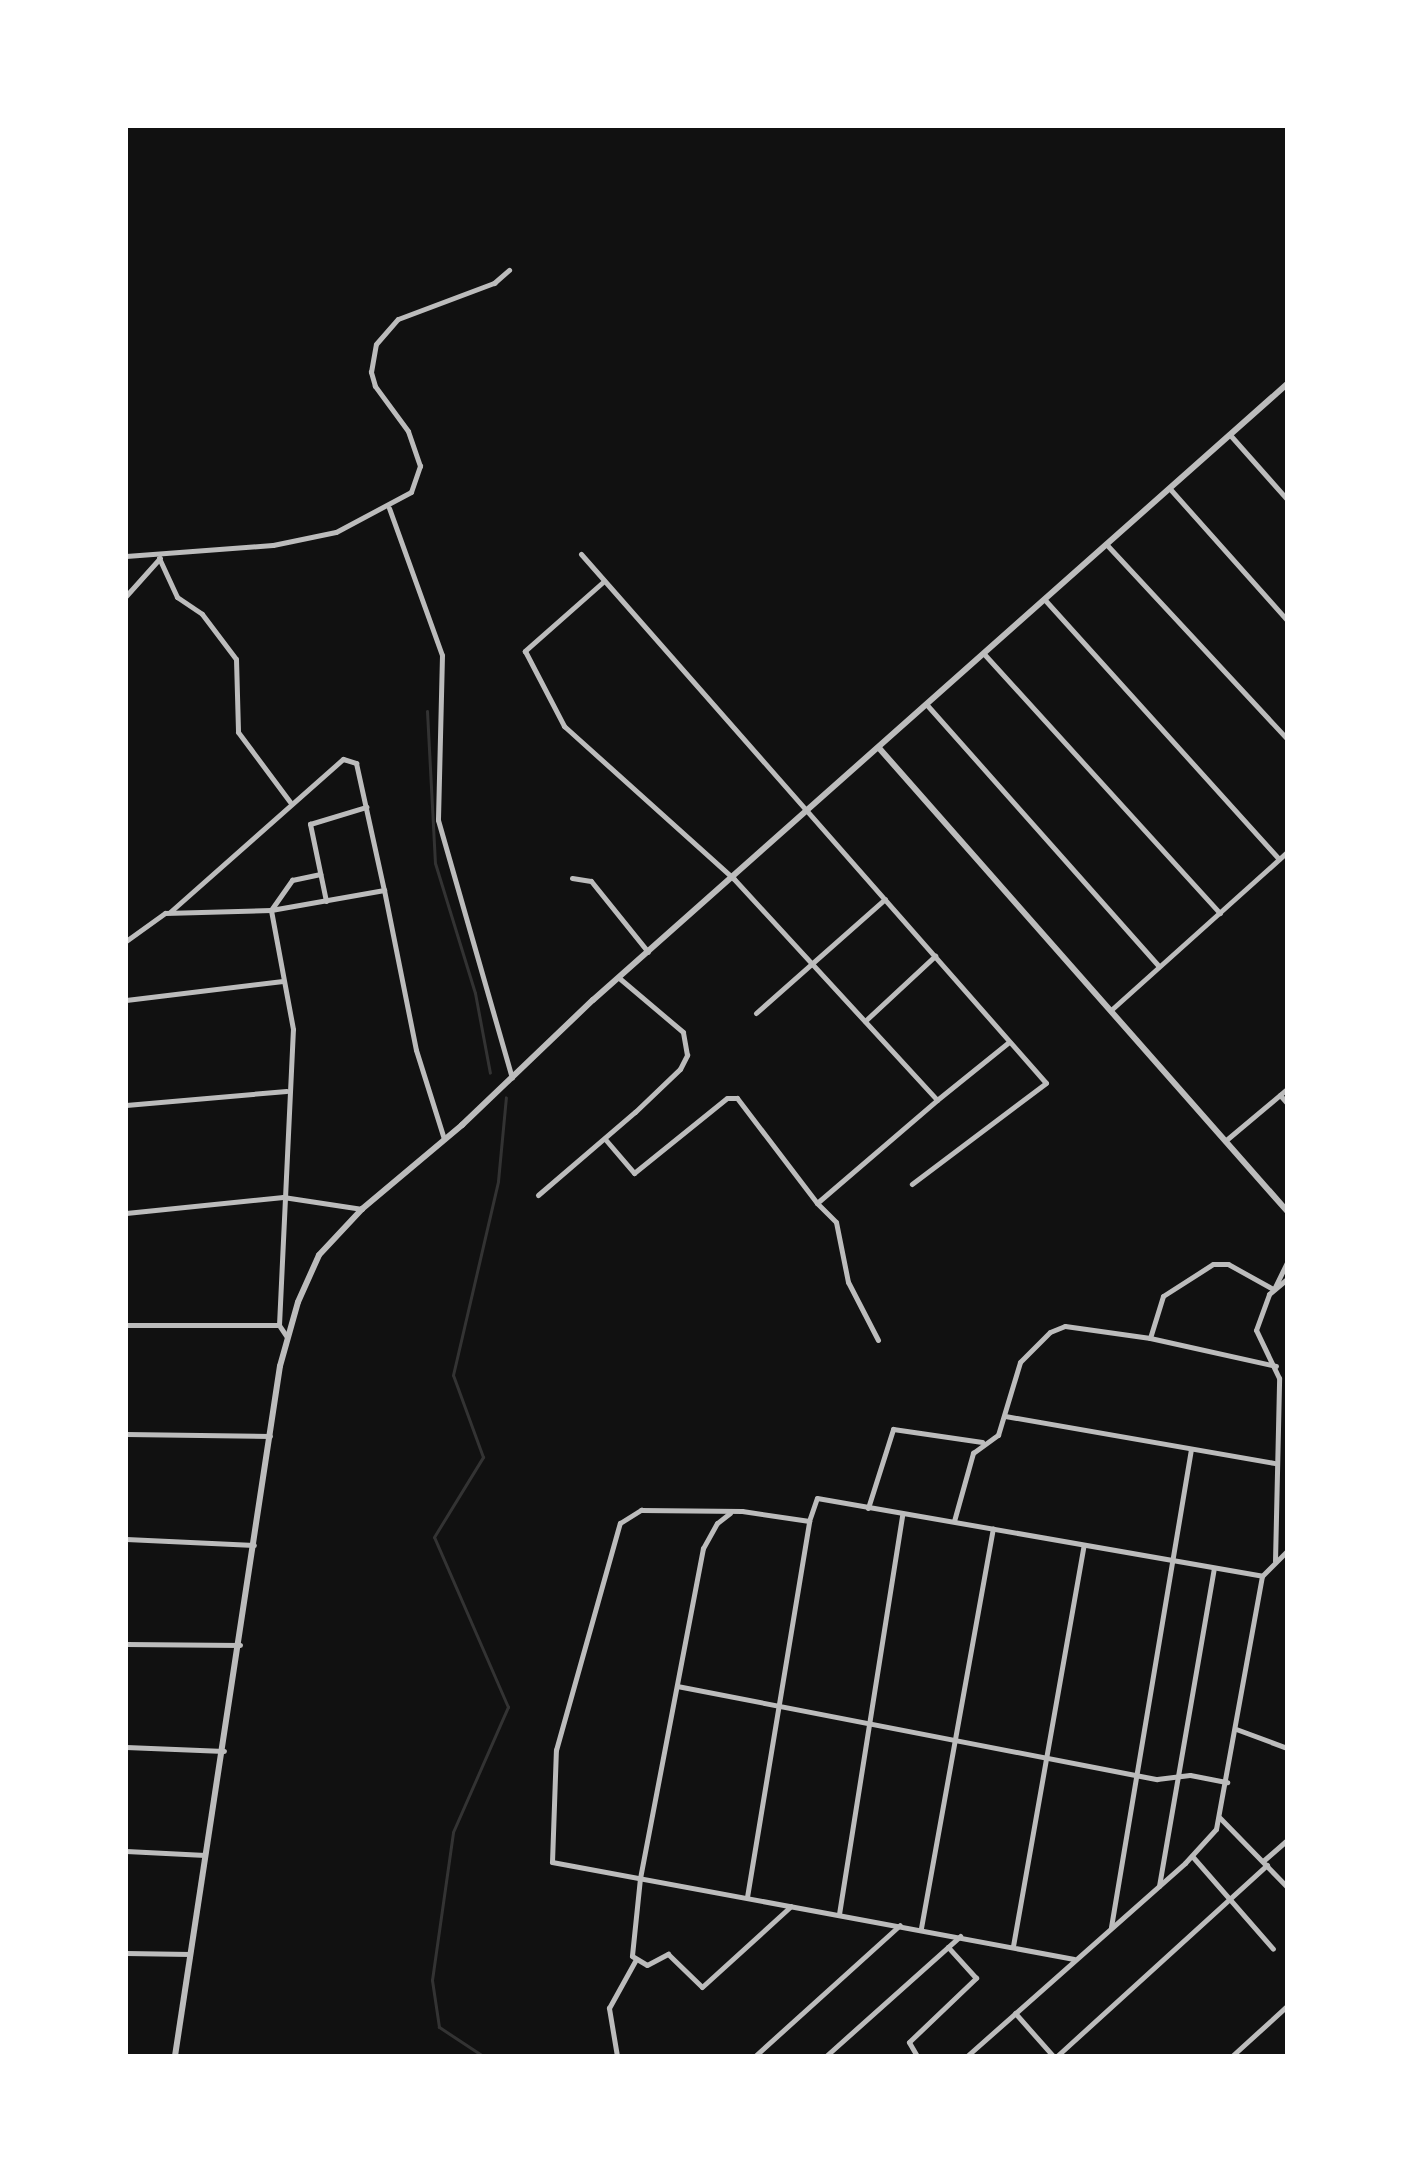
<!DOCTYPE html>
<style>
body{margin:0}
#map{position:relative;width:1413px;height:2182px;overflow:hidden;background:#111;font-family:Rubik,sans-serif}
div>[style]{position:absolute}
.stream>*{height:3px;margin:-1.5px;padding:0 1.5px;transform-origin:1.5px;border-radius:1.5px;background:#333}
.minor>*{height:5px;margin:-2.5px;padding:0 2.5px;transform-origin:2.5px;border-radius:2.5px;background:#bcbcbc}
.tertiary>*{height:6px;margin:-3px;padding:0 3px;transform-origin:3px;border-radius:3px;background:#bcbcbc}
span{translate:-50% -50%;white-space:nowrap;text-align:center;line-height:1.15;-webkit-text-stroke:8px #fff;paint-order:stroke}
.frame{position:absolute;inset:0;border:128px solid #fff;pointer-events:none}
</style>
<div id="map">
<div class="stream">
<div style="left:427px;top:711px;width:152px;rotate:87deg"></div>
<div style="left:435px;top:863px;width:136px;rotate:72.9deg"></div>
<div style="left:475px;top:993px;width:81px;rotate:79.4deg"></div>
<div style="left:483px;top:2056px;width:53px;rotate:-146.6deg"></div>
<div style="left:439px;top:2027px;width:48px;rotate:-98.5deg"></div>
<div style="left:432px;top:1980px;width:149px;rotate:-81.9deg"></div>
<div style="left:453px;top:1832px;width:137px;rotate:-66.3deg"></div>
<div style="left:508px;top:1707px;width:185px;rotate:-113.5deg"></div>
<div style="left:434px;top:1537px;width:94px;rotate:-58.5deg"></div>
<div style="left:483px;top:1457px;width:87px;rotate:-110.1deg"></div>
<div style="left:453px;top:1375px;width:199px;rotate:-76.9deg"></div>
<div style="left:498px;top:1181px;width:84px;rotate:-84.6deg"></div>
</div>
<div class="minor">
<div style="left:1231px;top:436px;width:84px;rotate:48.4deg"></div>
<div style="left:1171px;top:490px;width:174px;rotate:48.3deg"></div>
<div style="left:389px;top:508px;width:156px;rotate:70.2deg"></div>
<div style="left:442px;top:655px;width:165px;rotate:91.4deg"></div>
<div style="left:438px;top:820px;width:268px;rotate:74deg"></div>
<div style="left:1107px;top:545px;width:265px;rotate:47.1deg"></div>
<div style="left:581px;top:554px;width:704px;rotate:48.68deg"></div>
<div style="left:1046px;top:1083px;width:168px;rotate:143deg"></div>
<div style="left:126px;top:556px;width:147px;rotate:-4.3deg"></div>
<div style="left:273px;top:545px;width:64px;rotate:-11.7deg"></div>
<div style="left:336px;top:532px;width:85px;rotate:-28.1deg"></div>
<div style="left:411px;top:492px;width:28px;rotate:-71deg"></div>
<div style="left:420px;top:466px;width:37px;rotate:-109deg"></div>
<div style="left:408px;top:431px;width:56px;rotate:-126.3deg"></div>
<div style="left:375px;top:386px;width:15px;rotate:-106deg"></div>
<div style="left:371px;top:372px;width:28px;rotate:-80deg"></div>
<div style="left:376px;top:344px;width:33px;rotate:-49deg"></div>
<div style="left:398px;top:319px;width:103px;rotate:-20.6deg"></div>
<div style="left:494px;top:283px;width:20px;rotate:-41deg"></div>
<div style="left:159px;top:558px;width:43px;rotate:65.2deg"></div>
<div style="left:177px;top:597px;width:30px;rotate:34deg"></div>
<div style="left:202px;top:614px;width:56px;rotate:52.9deg"></div>
<div style="left:236px;top:659px;width:73px;rotate:88.4deg"></div>
<div style="left:238px;top:732px;width:87px;rotate:53.4deg"></div>
<div style="left:604px;top:581px;width:106px;rotate:138.5deg"></div>
<div style="left:525px;top:651px;width:85px;rotate:62.5deg"></div>
<div style="left:564px;top:726px;width:229px;rotate:42deg"></div>
<div style="left:734px;top:879px;width:300px;rotate:47.4deg"></div>
<div style="left:937px;top:1100px;width:92px;rotate:-38.9deg"></div>
<div style="left:126px;top:596px;width:51px;rotate:-48.2deg"></div>
<div style="left:1045px;top:600px;width:349px;rotate:47.9deg"></div>
<div style="left:985px;top:655px;width:349px;rotate:47.7deg"></div>
<div style="left:927px;top:705px;width:349px;rotate:48.4deg"></div>
<div style="left:572px;top:878px;width:19px;rotate:9deg"></div>
<div style="left:591px;top:881px;width:91px;rotate:51.2deg"></div>
<div style="left:326px;top:901px;width:79px;rotate:-101.7deg"></div>
<div style="left:310px;top:824px;width:59px;rotate:-16.9deg"></div>
<div style="left:170px;top:912px;width:231px;rotate:-41.5deg"></div>
<div style="left:343px;top:759px;width:14px;rotate:17deg"></div>
<div style="left:356px;top:763px;width:130px;rotate:77.6deg"></div>
<div style="left:126px;top:941px;width:48px;rotate:-35.7deg"></div>
<div style="left:165px;top:913px;width:106px;rotate:-1.6deg"></div>
<div style="left:271px;top:910px;width:115px;rotate:-10deg"></div>
<div style="left:384px;top:890px;width:163px;rotate:78.7deg"></div>
<div style="left:416px;top:1050px;width:93px;rotate:72.5deg"></div>
<div style="left:126px;top:1000px;width:158px;rotate:-6.9deg"></div>
<div style="left:1111px;top:1010px;width:237px;rotate:-41.9deg"></div>
<div style="left:756px;top:1013px;width:172px;rotate:-41.5deg"></div>
<div style="left:865px;top:1021px;width:96px;rotate:-42.9deg"></div>
<div style="left:1280px;top:1095px;width:11px;rotate:49deg"></div>
<div style="left:126px;top:1105px;width:161px;rotate:-5deg"></div>
<div style="left:605px;top:1139px;width:45px;rotate:49.5deg"></div>
<div style="left:634px;top:1173px;width:119px;rotate:-38.9deg"></div>
<div style="left:727px;top:1098px;width:10px"></div>
<div style="left:737px;top:1098px;width:132px;rotate:52.7deg"></div>
<div style="left:1225px;top:1141px;width:81px;rotate:-40deg"></div>
<div style="left:538px;top:1195px;width:128px;rotate:-40.6deg"></div>
<div style="left:635px;top:1112px;width:62px;rotate:-43.7deg"></div>
<div style="left:680px;top:1069px;width:16px;rotate:-63deg"></div>
<div style="left:687px;top:1055px;width:23px;rotate:-100deg"></div>
<div style="left:683px;top:1032px;width:84px;rotate:-139.8deg"></div>
<div style="left:126px;top:1213px;width:158px;rotate:-5.8deg"></div>
<div style="left:283px;top:1197px;width:80px;rotate:8.6deg"></div>
<div style="left:1274px;top:1289px;width:30px;rotate:-64deg"></div>
<div style="left:126px;top:1325px;width:153px"></div>
<div style="left:287px;top:1337px;width:14px;rotate:-124deg"></div>
<div style="left:279px;top:1325px;width:296px;rotate:-87.3deg"></div>
<div style="left:293px;top:1029px;width:121px;rotate:-100.5deg"></div>
<div style="left:271px;top:910px;width:37px;rotate:-55deg"></div>
<div style="left:292px;top:880px;width:29px;rotate:-12deg"></div>
<div style="left:1150px;top:1338px;width:44px;rotate:-72.8deg"></div>
<div style="left:1163px;top:1296px;width:59px;rotate:-32.6deg"></div>
<div style="left:1213px;top:1264px;width:15px"></div>
<div style="left:1228px;top:1264px;width:51px;rotate:29.1deg"></div>
<div style="left:878px;top:1340px;width:65px;rotate:-117.3deg"></div>
<div style="left:848px;top:1282px;width:61px;rotate:-101.3deg"></div>
<div style="left:836px;top:1222px;width:27px;rotate:-135deg"></div>
<div style="left:817px;top:1203px;width:158px;rotate:-40.6deg"></div>
<div style="left:1005px;top:1416px;width:274px;rotate:9.9deg"></div>
<div style="left:126px;top:1434px;width:144px;rotate:0.8deg"></div>
<div style="left:868px;top:1508px;width:83px;rotate:-72.4deg"></div>
<div style="left:893px;top:1429px;width:90px;rotate:8.3deg"></div>
<div style="left:730px;top:1513px;width:16px;rotate:142deg"></div>
<div style="left:717px;top:1523px;width:29px;rotate:119deg"></div>
<div style="left:703px;top:1548px;width:336px;rotate:100.8deg"></div>
<div style="left:640px;top:1878px;width:78px;rotate:95.9deg"></div>
<div style="left:632px;top:1956px;width:17px;rotate:31deg"></div>
<div style="left:647px;top:1965px;width:24px;rotate:-28deg"></div>
<div style="left:668px;top:1954px;width:47px;rotate:44.1deg"></div>
<div style="left:702px;top:1987px;width:120px;rotate:-42.3deg"></div>
<div style="left:954px;top:1521px;width:71px;rotate:-74.4deg"></div>
<div style="left:973px;top:1453px;width:31px;rotate:-36deg"></div>
<div style="left:998px;top:1435px;width:76px;rotate:-73.2deg"></div>
<div style="left:1020px;top:1362px;width:42px;rotate:-45deg"></div>
<div style="left:1050px;top:1332px;width:16px;rotate:-22deg"></div>
<div style="left:1065px;top:1326px;width:86px;rotate:8deg"></div>
<div style="left:1150px;top:1338px;width:129px;rotate:12.5deg"></div>
<div style="left:126px;top:1539px;width:128px;rotate:2.7deg"></div>
<div style="left:1275px;top:1561px;width:183px;rotate:-88.7deg"></div>
<div style="left:1279px;top:1378px;width:53px;rotate:-115.6deg"></div>
<div style="left:1256px;top:1330px;width:38px;rotate:-70deg"></div>
<div style="left:1269px;top:1294px;width:23px;rotate:-40deg"></div>
<div style="left:126px;top:1644px;width:114px;rotate:0.5deg"></div>
<div style="left:677px;top:1686px;width:489px;rotate:11deg"></div>
<div style="left:1157px;top:1779px;width:33px;rotate:-7deg"></div>
<div style="left:1190px;top:1775px;width:38px;rotate:11deg"></div>
<div style="left:1236px;top:1729px;width:54px;rotate:20.4deg"></div>
<div style="left:126px;top:1747px;width:98px;rotate:2.3deg"></div>
<div style="left:1220px;top:1818px;width:96px;rotate:45.8deg"></div>
<div style="left:126px;top:1851px;width:79px;rotate:2.9deg"></div>
<div style="left:1192px;top:1856px;width:123px;rotate:48.9deg"></div>
<div style="left:1263px;top:1861px;width:32px;rotate:-41deg"></div>
<div style="left:1159px;top:1886px;width:322px;rotate:-80.2deg"></div>
<div style="left:747px;top:1897px;width:381px;rotate:-80.6deg"></div>
<div style="left:839px;top:1914px;width:405px;rotate:-81deg"></div>
<div style="left:1111px;top:1927px;width:484px;rotate:-80.5deg"></div>
<div style="left:921px;top:1928px;width:406px;rotate:-79.8deg"></div>
<div style="left:1013px;top:1946px;width:407px;rotate:-80deg"></div>
<div style="left:126px;top:1953px;width:64px;rotate:0.9deg"></div>
<div style="left:1074px;top:1959px;width:531px;rotate:-169.47deg"></div>
<div style="left:552px;top:1862px;width:112px;rotate:-88deg"></div>
<div style="left:556px;top:1750px;width:236px;rotate:-74.3deg"></div>
<div style="left:620px;top:1523px;width:25px;rotate:-32deg"></div>
<div style="left:641px;top:1510px;width:101px;rotate:0.6deg"></div>
<div style="left:742px;top:1511px;width:68px;rotate:8.5deg"></div>
<div style="left:809px;top:1521px;width:24px;rotate:-71deg"></div>
<div style="left:817px;top:1498px;width:452px;rotate:9.9deg"></div>
<div style="left:1015px;top:2013px;width:57px;rotate:48.5deg"></div>
<div style="left:617px;top:2056px;width:49px;rotate:-99.5deg"></div>
<div style="left:609px;top:2008px;width:54px;rotate:-61deg"></div>
<div style="left:755px;top:2056px;width:195px;rotate:-42.1deg"></div>
<div style="left:826px;top:2056px;width:180px;rotate:-41.8deg"></div>
<div style="left:917px;top:2056px;width:16px;rotate:-120deg"></div>
<div style="left:909px;top:2042px;width:93px;rotate:-43.7deg"></div>
<div style="left:976px;top:1978px;width:42px;rotate:-132.1deg"></div>
<div style="left:967px;top:2056px;width:291px;rotate:-41.5deg"></div>
<div style="left:1185px;top:1863px;width:46px;rotate:-47.6deg"></div>
<div style="left:1216px;top:1829px;width:257px;rotate:-79.7deg"></div>
<div style="left:1262px;top:1576px;width:35px;rotate:-45deg"></div>
<div style="left:1057px;top:2056px;width:284px;rotate:-42.3deg"></div>
<div style="left:1232px;top:2056px;width:74px;rotate:-42.3deg"></div>
</div>
<div class="tertiary">
<div style="left:879px;top:748px;width:617px;rotate:48.61deg"></div>
<div style="left:175px;top:2056px;width:698px;rotate:-81.35deg"></div>
<div style="left:280px;top:1366px;width:66px;rotate:-74.3deg"></div>
<div style="left:298px;top:1302px;width:51px;rotate:-65.9deg"></div>
<div style="left:319px;top:1255px;width:63px;rotate:-46.9deg"></div>
<div style="left:362px;top:1209px;width:131px;rotate:-40deg"></div>
<div style="left:462px;top:1125px;width:181px;rotate:-43.7deg"></div>
<div style="left:593px;top:1000px;width:928px;rotate:-41.59deg"></div>
</div>
<div class="frame"></div>
</div>
